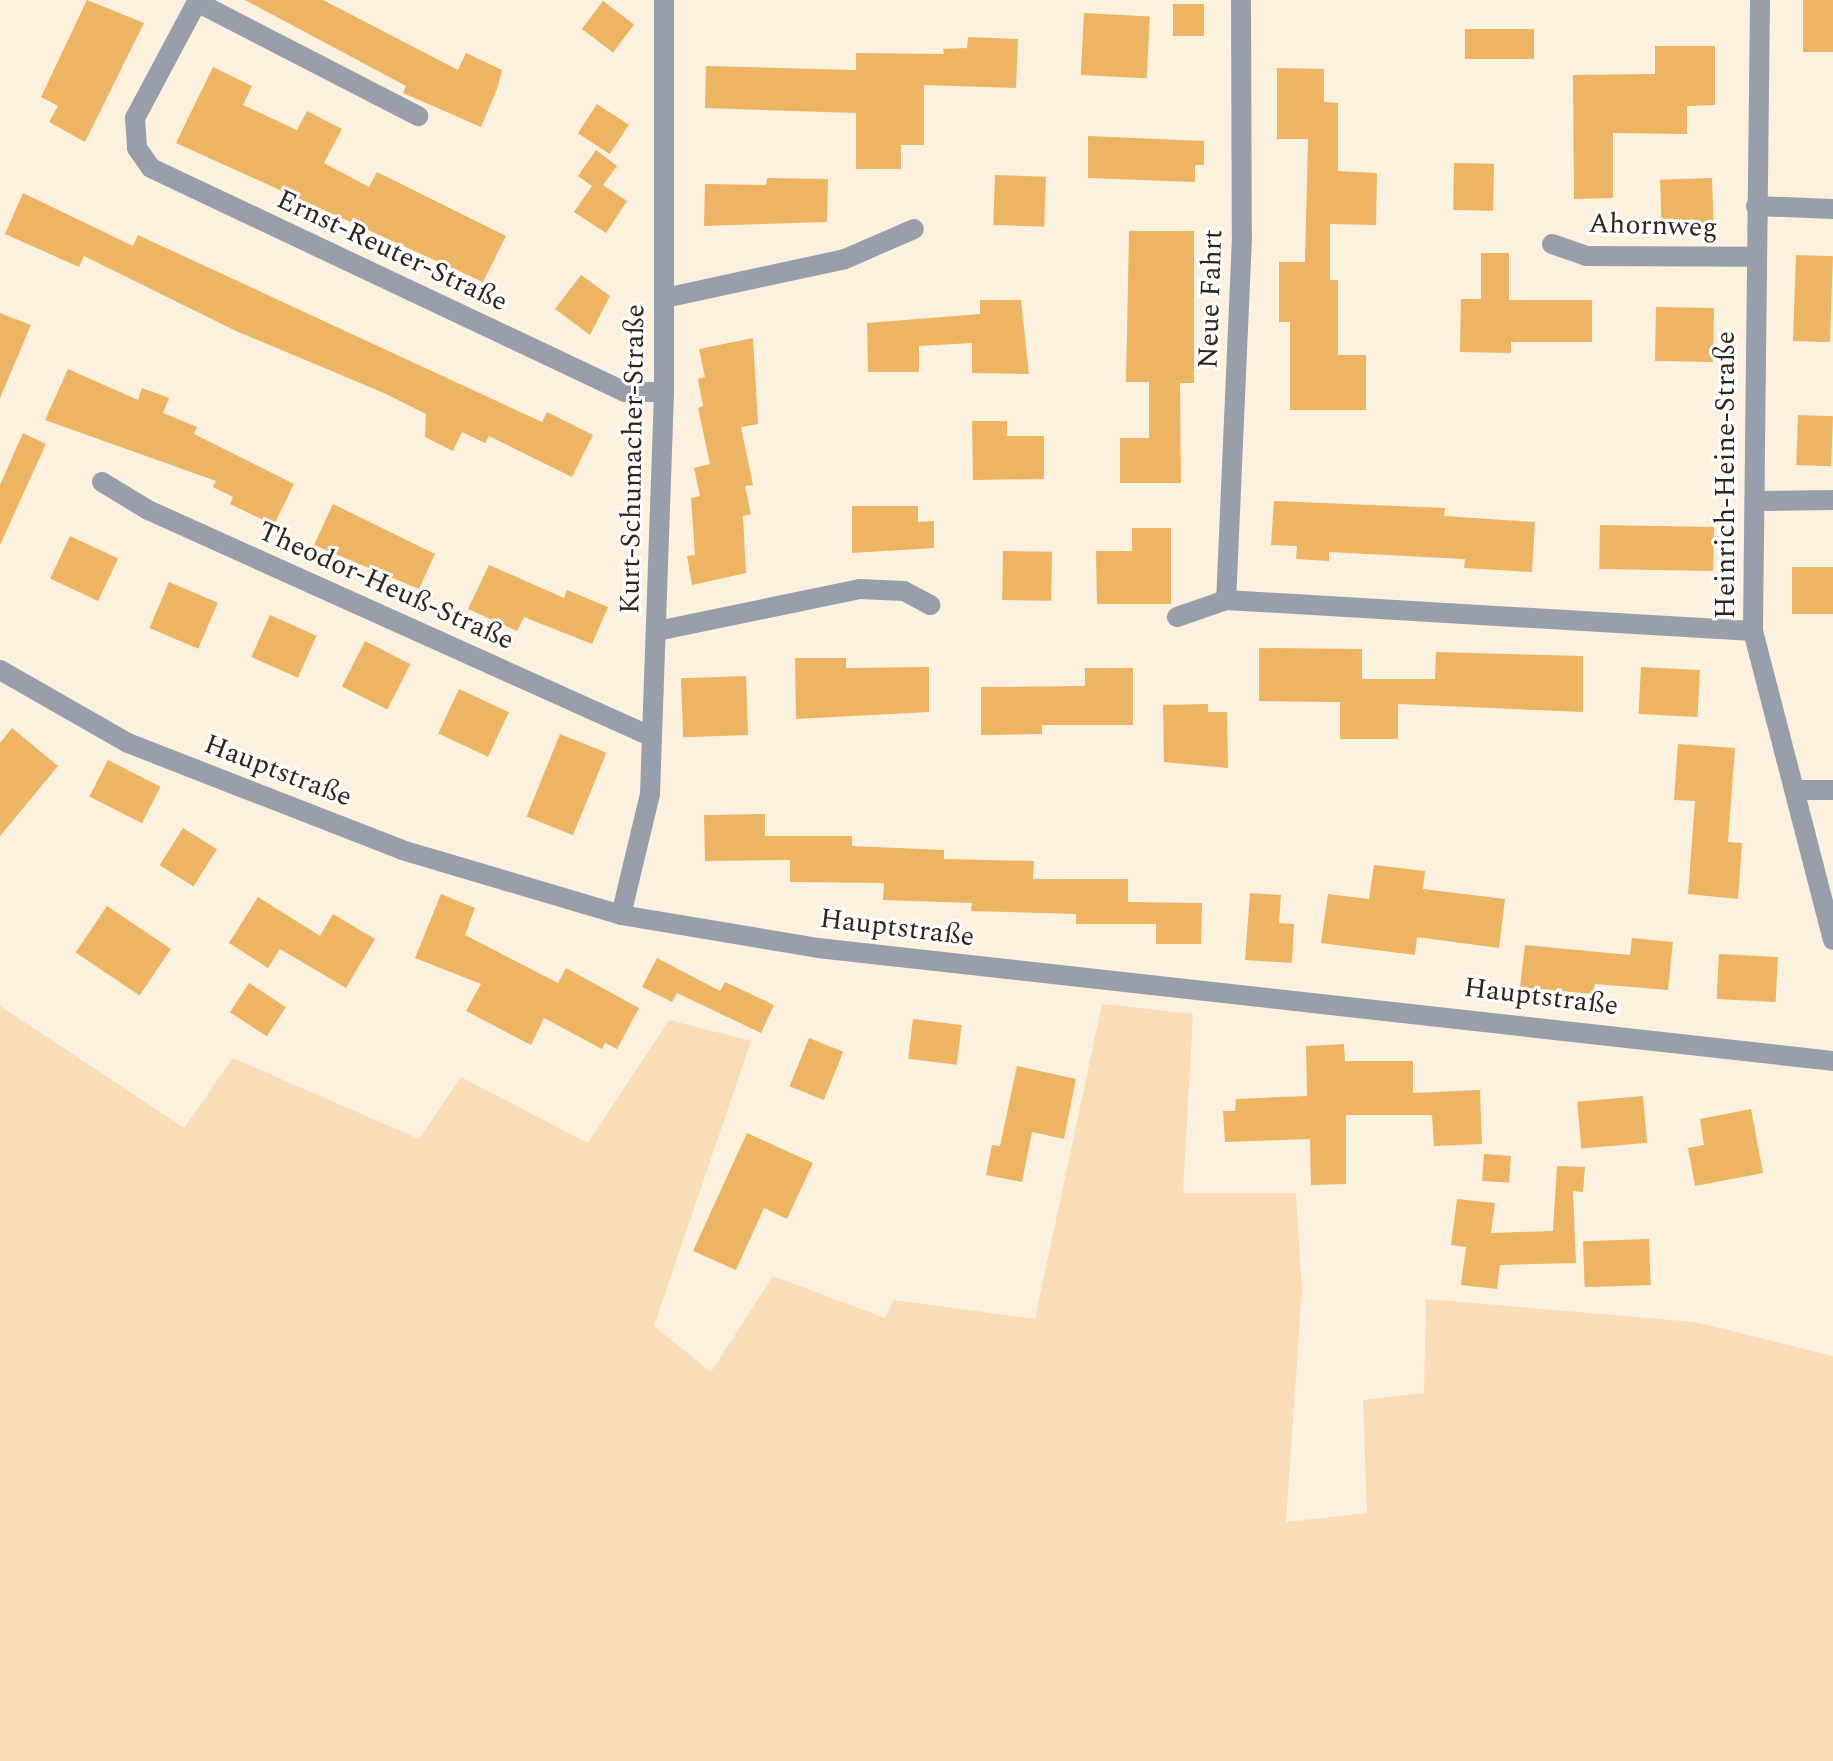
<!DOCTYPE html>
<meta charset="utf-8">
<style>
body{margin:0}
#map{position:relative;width:1833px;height:1761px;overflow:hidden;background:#fcf0df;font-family:Spectral,serif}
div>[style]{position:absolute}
.green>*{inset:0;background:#f9ddb8}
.building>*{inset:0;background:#ecb463;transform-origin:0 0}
.minor>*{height:20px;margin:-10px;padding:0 10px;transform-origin:10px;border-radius:10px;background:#999eab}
span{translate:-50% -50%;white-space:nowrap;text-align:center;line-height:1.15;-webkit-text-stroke:6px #fff;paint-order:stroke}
.street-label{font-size:28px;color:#2e261b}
</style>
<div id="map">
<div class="green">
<div style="clip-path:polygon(1102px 1004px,1193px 1014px,1183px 1193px,1296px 1193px,1302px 1289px,1286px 1522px,1367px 1513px,1363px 1400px,1424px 1393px,1426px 1299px,1695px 1322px,1833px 1356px,1833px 1761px,0 1761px,0 1006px,184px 1128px,233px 1058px,419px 1139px,461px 1077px,588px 1143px,669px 1020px,751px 1041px,654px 1326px,711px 1372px,773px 1276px,885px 1318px,894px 1300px,1035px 1319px)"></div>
</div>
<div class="building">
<div style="clip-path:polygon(87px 0,144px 23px,85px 142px,49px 122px,58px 106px,41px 97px)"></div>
<div style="clip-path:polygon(245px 0,323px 0,458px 70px,466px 53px,502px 70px,497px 89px,481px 127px,403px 93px,406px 86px)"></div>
<div style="left:1803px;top:0;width:30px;height:52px"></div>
<div style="left:603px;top:1px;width:39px;height:35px;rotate:37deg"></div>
<div style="left:1204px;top:4px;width:32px;height:31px;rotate:90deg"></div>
<div style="left:1084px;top:13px;width:66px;height:62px;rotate:3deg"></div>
<div style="left:1534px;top:29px;width:30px;height:69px;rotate:90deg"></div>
<div style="clip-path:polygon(968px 37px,1018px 39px,1016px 88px,924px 85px,924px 145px,901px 145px,901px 169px,856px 169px,856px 113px,705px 108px,706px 66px,856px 70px,856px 53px,944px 54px,943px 49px,967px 48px)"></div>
<div style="clip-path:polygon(1655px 46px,1715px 46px,1715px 105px,1687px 106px,1687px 134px,1613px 133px,1613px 198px,1574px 199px,1573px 75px,1655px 74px)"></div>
<div style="clip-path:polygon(213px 67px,252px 86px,243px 105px,297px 130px,307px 111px,342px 129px,324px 163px,369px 187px,377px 172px,506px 236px,483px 282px,176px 143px)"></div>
<div style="clip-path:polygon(1277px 68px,1324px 69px,1324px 102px,1338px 103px,1338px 171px,1377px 173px,1376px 225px,1330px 224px,1330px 280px,1338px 280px,1338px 355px,1366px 355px,1366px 410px,1290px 410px,1290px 322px,1279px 322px,1279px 262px,1305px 262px,1308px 139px,1277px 139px)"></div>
<div style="left:597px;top:104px;width:38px;height:35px;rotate:33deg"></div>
<div style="clip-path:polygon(1088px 136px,1204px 141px,1204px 165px,1195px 165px,1195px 182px,1088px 178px)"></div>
<div style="clip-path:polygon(596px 150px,617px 166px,603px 185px,627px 201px,606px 233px,574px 212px,592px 186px,578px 176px)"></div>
<div style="left:1454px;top:163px;width:40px;height:47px;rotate:1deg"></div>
<div style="left:995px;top:175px;width:51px;height:50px;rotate:2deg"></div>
<div style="clip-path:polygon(767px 178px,828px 179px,827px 222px,704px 226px,705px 184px,766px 185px)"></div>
<div style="left:1712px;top:178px;width:50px;height:52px;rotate:88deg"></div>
<div style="clip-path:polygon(23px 193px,133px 246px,138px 235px,542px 422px,547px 412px,593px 435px,572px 477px,489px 436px,485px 443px,462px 432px,453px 451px,425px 437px,426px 414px,384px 393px,236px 331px,84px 256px,79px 267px,5px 234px)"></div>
<div style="clip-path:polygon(1129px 231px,1194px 231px,1194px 383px,1180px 383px,1181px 483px,1120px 483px,1120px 438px,1149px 438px,1149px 382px,1126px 382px)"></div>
<div style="clip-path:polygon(1481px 253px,1509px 253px,1509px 300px,1592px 300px,1592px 342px,1511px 342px,1511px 353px,1460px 352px,1461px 299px,1481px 299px)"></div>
<div style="left:1796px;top:255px;width:37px;height:86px;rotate:2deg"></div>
<div style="clip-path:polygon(581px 275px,610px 296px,590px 335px,555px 309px)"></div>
<div style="clip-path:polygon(980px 300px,1021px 300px,1029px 374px,972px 373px,972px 343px,919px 346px,919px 372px,868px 372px,867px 323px,980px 314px)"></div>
<div style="left:1656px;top:307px;width:58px;height:54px;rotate:1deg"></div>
<div style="clip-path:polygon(0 313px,31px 325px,0 398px)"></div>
<div style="clip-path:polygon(753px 338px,758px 424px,741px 427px,753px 485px,745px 486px,751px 514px,743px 516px,746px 573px,692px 585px,687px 556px,695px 555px,691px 498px,700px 496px,694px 468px,710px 464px,698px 408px,703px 406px,698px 379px,705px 377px,699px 349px)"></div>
<div style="clip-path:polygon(68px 369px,138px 400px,142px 388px,169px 398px,163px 413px,197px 427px,194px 434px,294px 484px,274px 525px,230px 504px,233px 497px,213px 487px,216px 481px,45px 420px)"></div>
<div style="left:1798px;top:415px;width:35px;height:50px;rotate:2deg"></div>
<div style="clip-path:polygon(972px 421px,1007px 421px,1007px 436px,1044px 436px,1044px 479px,973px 480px)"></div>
<div style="clip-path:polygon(23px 433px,46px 444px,0 545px,0 485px)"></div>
<div style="clip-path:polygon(1274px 501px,1445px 508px,1444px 516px,1535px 522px,1532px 572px,1464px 568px,1465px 559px,1329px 552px,1329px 561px,1296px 559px,1297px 546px,1271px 545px)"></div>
<div style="clip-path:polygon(333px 504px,435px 554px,419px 589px,314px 545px)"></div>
<div style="clip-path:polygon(852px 506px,918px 506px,918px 522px,934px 521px,934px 548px,852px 553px)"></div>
<div style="left:1600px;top:525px;width:114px;height:44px;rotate:1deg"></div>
<div style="clip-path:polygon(1132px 528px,1171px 528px,1171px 604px,1097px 604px,1096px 551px,1132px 551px)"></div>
<div style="left:70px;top:536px;width:53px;height:47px;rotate:25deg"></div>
<div style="left:1003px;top:551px;width:49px;height:49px;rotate:1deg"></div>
<div style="clip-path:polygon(489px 565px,564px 598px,567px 590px,608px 607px,592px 644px,524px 617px,517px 631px,468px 609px)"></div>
<div style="left:1792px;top:567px;width:41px;height:47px"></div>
<div style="left:169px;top:582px;width:53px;height:50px;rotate:23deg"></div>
<div style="left:270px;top:615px;width:51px;height:46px;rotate:24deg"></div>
<div style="left:365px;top:641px;width:51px;height:51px;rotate:27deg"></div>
<div style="clip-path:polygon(1259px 648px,1362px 649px,1362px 679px,1435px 679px,1436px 652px,1583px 656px,1583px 712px,1398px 704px,1398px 739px,1340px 739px,1340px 702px,1259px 701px)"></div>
<div style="clip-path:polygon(795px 658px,846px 658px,846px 668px,929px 667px,929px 712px,796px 719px)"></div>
<div style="left:1641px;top:667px;width:59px;height:47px;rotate:3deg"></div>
<div style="clip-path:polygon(1085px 668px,1133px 668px,1133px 725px,1042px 725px,1042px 734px,981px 735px,981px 687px,1085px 686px)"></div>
<div style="left:746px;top:676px;width:59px;height:65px;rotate:88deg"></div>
<div style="left:459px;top:689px;width:55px;height:49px;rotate:25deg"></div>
<div style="clip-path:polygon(1208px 704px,1208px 712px,1227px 712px,1228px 768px,1164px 762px,1163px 705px)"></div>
<div style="clip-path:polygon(12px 728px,58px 766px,0 836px,0 743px)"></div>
<div style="left:560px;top:734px;width:50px;height:89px;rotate:22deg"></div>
<div style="clip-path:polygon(1678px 744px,1735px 748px,1728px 842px,1742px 843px,1738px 899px,1688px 894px,1695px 801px,1674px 800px)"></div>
<div style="left:108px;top:760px;width:59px;height:41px;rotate:27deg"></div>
<div style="clip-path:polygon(765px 814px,765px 836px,852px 836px,852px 846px,944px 850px,944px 859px,1034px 861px,1033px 879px,1128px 879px,1128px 902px,1202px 903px,1201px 944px,1156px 944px,1156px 924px,1076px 924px,1076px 914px,971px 911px,972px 903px,883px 900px,884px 883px,790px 882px,790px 860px,705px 861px,704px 815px)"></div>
<div style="left:183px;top:828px;width:40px;height:44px;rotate:32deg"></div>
<div style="clip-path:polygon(1374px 865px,1425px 871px,1423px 889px,1505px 899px,1499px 948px,1417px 937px,1415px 955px,1321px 943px,1328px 894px,1369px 899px)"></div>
<div style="clip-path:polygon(1250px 893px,1281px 895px,1279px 923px,1294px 924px,1292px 963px,1245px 960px)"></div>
<div style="clip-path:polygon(441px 894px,475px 908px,465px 935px,558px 983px,566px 968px,639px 1008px,617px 1049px,605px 1043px,602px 1049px,544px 1018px,531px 1045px,466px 1011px,481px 984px,415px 958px)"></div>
<div style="clip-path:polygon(258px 897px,320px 936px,333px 914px,375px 939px,346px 988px,280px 949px,268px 968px,229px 943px)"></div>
<div style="left:107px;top:906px;width:77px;height:56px;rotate:34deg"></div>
<div style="clip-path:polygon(1632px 938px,1673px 942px,1668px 990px,1595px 984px,1593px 994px,1520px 987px,1525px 945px,1630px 955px)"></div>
<div style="left:1719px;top:954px;width:59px;height:45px;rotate:3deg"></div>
<div style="clip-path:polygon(657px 958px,720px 991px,725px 982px,774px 1005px,761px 1033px,677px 993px,672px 1002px,642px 987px)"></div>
<div style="left:249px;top:983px;width:44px;height:35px;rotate:33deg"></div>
<div style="left:913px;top:1019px;width:49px;height:40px;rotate:7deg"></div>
<div style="left:809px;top:1038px;width:37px;height:52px;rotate:22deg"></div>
<div style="clip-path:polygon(1344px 1044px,1345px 1061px,1413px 1061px,1413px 1093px,1480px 1090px,1482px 1144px,1434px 1146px,1432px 1115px,1346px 1115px,1346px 1184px,1311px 1185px,1310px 1139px,1225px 1142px,1223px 1111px,1235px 1111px,1236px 1099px,1307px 1096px,1306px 1046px)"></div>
<div style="clip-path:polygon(1017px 1066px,1076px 1079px,1064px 1139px,1032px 1132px,1022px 1182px,986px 1175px,992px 1145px,1000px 1146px)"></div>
<div style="left:1643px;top:1096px;width:47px;height:66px;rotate:85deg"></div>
<div style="clip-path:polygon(1751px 1109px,1763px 1173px,1695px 1186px,1688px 1148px,1704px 1145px,1700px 1119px)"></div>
<div style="clip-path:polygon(747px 1133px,813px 1163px,787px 1219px,764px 1208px,736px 1270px,693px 1251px)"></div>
<div style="left:1484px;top:1154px;width:27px;height:27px;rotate:4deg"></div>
<div style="clip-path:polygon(1557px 1166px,1585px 1167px,1583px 1192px,1573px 1191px,1576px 1263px,1500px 1265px,1497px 1289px,1461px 1285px,1466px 1247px,1451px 1245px,1457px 1199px,1495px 1203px,1491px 1233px,1553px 1231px)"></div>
<div style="left:1649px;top:1239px;width:46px;height:66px;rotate:88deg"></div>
</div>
<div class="minor">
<div style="left:198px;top:0;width:134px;rotate:118.1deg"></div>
<div style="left:135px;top:118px;width:30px;rotate:86deg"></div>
<div style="left:137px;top:148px;width:24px;rotate:55deg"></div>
<div style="left:151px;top:168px;width:524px;rotate:25.29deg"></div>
<div style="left:625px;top:392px;width:39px"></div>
<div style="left:1241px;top:0;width:237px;rotate:89.8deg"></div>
<div style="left:1242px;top:237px;width:363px;rotate:92.5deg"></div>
<div style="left:1226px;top:600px;width:528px;rotate:3.37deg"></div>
<div style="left:1760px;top:0;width:631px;rotate:90.64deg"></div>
<div style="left:1753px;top:631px;width:319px;rotate:75.5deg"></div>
<div style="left:197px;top:2px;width:249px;rotate:27.3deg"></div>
<div style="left:1756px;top:206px;width:77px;rotate:2.2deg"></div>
<div style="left:1552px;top:244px;width:36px;rotate:19deg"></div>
<div style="left:1586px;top:256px;width:167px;rotate:0.3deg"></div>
<div style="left:665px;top:298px;width:184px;rotate:-12.2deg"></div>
<div style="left:845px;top:259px;width:75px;rotate:-23.5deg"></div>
<div style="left:102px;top:482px;width:54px;rotate:31.3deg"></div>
<div style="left:148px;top:510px;width:551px;rotate:24.24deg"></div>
<div style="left:1755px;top:501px;width:78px;rotate:-0.7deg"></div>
<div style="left:1177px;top:617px;width:52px;rotate:-19.1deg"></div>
<div style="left:657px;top:631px;width:206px;rotate:-11.7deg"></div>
<div style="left:859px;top:589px;width:45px;rotate:2.5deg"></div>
<div style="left:904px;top:591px;width:30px;rotate:28deg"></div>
<div style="left:0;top:670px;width:147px;rotate:29.7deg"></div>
<div style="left:128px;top:743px;width:294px;rotate:21.3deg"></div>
<div style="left:402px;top:850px;width:228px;rotate:16.5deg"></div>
<div style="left:621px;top:915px;width:200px;rotate:9.5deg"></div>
<div style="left:818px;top:948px;width:1021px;rotate:6.35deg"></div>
<div style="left:1795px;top:790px;width:38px"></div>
<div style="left:621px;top:915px;width:124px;rotate:-76.5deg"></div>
<div style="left:650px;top:794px;width:402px;rotate:-88deg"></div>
<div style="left:664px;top:392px;width:392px;rotate:-90deg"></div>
</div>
<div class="street-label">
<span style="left:1653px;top:226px;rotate:2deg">Ahornweg</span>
<span style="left:392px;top:251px;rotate:25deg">Ernst-Reuter-Straße</span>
<span style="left:1211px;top:299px;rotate:-88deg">Neue Fahrt</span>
<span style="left:633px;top:459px;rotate:-89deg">Kurt-Schumacher-Straße</span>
<span style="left:1726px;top:475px;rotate:-90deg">Heinrich-Heine-Straße</span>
<span style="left:386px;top:586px;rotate:24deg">Theodor-Heuß-Straße</span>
<span style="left:278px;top:771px;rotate:21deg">Hauptstraße</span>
<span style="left:897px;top:928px;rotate:7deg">Hauptstraße</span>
<span style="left:1541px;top:997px;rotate:7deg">Hauptstraße</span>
</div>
</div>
